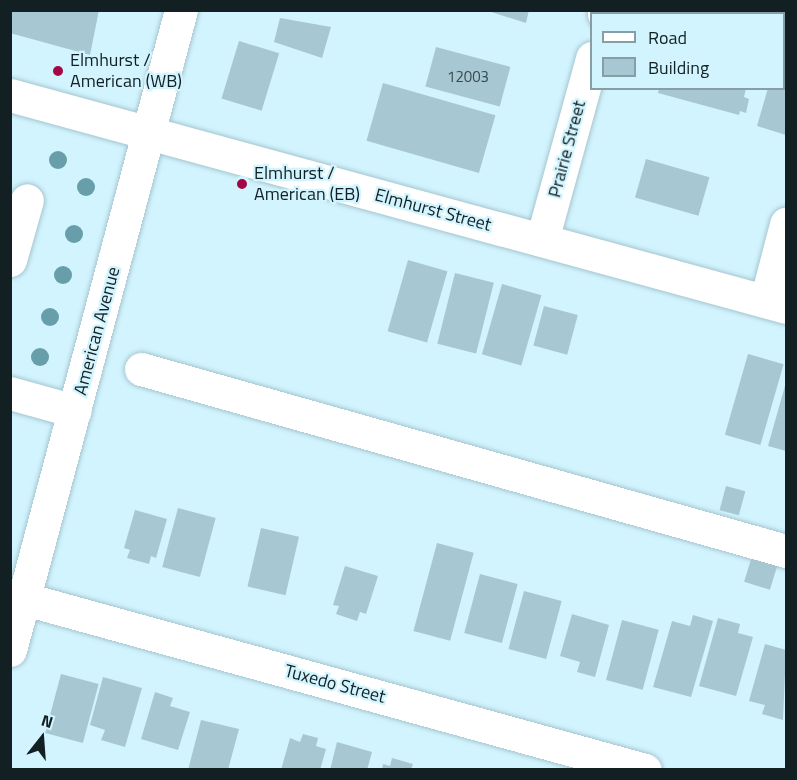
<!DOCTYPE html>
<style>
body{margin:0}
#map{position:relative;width:797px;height:780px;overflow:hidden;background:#d2f4fe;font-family:"Titillium Web",sans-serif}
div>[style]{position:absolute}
.building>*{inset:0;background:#a7c8d2;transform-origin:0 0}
.roads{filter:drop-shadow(0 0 2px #a5c5cf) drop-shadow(0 0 2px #a5c5cf)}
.minor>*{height:33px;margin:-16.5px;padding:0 16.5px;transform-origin:16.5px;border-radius:16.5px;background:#fff}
.trees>*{width:18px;height:18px;margin:-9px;border-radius:50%;background:#689daa}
.dots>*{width:16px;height:16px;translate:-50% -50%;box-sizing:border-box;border:3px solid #d2f4fe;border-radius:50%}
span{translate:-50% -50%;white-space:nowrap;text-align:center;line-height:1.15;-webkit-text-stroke:4.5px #d2f4fe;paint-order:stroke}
.number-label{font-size:15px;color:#384a4f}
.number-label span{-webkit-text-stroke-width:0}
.poi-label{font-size:18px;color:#132023}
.left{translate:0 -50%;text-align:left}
.street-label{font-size:18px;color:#132023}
.frame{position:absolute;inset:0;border:12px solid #132023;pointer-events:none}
.legend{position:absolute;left:590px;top:12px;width:195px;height:78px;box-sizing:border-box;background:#d2f4fe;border:2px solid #869fa6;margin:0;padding:8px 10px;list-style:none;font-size:18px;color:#132023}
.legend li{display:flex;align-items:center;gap:12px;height:30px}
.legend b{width:30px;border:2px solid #869fa6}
.north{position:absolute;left:12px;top:708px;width:60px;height:60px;-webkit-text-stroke:4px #d2f4fe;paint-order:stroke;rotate:17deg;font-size:16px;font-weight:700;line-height:24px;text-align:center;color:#132023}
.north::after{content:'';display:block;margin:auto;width:21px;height:27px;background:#132023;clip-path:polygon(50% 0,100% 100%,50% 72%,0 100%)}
</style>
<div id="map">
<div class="building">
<div style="clip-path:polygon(10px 10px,99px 10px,90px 55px,10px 33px)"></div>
<div style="clip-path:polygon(485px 10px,529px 10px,526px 23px)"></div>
<div style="clip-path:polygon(687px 10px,786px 10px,784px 50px,784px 14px,686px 14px)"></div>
<div style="clip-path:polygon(280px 18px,331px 27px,322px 58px,274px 42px)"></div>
<div style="left:239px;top:41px;width:42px;height:60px;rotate:17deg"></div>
<div style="left:436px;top:47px;width:77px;height:41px;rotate:15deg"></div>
<div style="left:383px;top:83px;width:117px;height:60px;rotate:16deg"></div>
<div style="clip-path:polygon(659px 88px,746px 88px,744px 97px,749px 99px,746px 113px,740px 111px,739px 115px,658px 93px)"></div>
<div style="clip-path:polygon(768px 88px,786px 89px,786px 135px,757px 126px)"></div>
<div style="left:646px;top:159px;width:66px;height:40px;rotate:16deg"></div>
<div style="left:408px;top:260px;width:41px;height:74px;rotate:16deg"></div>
<div style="left:455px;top:273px;width:40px;height:73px;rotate:14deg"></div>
<div style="left:502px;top:284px;width:41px;height:73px;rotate:16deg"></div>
<div style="left:544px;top:306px;width:35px;height:41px;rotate:15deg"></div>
<div style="left:748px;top:354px;width:37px;height:84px;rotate:16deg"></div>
<div style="clip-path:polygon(786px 382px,786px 451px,768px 446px)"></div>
<div style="left:726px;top:486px;width:20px;height:25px;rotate:15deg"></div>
<div style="left:178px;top:508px;width:39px;height:61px;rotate:15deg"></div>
<div style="clip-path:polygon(135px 510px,167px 519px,156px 558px,151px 556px,149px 564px,127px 558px,130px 550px,124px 548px)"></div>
<div style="left:261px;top:528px;width:39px;height:60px;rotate:13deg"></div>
<div style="left:437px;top:543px;width:38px;height:91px;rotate:15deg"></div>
<div style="left:752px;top:556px;width:27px;height:27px;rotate:17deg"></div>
<div style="clip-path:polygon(345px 566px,378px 576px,366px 614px,360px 612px,357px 621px,336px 614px,339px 606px,333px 605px)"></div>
<div style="left:480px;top:574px;width:39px;height:61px;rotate:15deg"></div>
<div style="left:524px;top:591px;width:39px;height:60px;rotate:15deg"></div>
<div style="clip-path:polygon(572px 614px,609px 625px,595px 677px,577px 672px,580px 662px,560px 656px)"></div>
<div style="clip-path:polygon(693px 615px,713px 621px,691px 697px,653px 687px,672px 621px,690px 626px)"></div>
<div style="clip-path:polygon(718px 618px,740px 624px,738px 633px,753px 637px,736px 696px,699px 686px)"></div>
<div style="left:622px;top:620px;width:38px;height:62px;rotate:15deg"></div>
<div style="clip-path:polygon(765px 644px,786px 650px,783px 720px,762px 714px,765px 705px,749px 701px)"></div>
<div style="left:61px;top:674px;width:39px;height:61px;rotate:15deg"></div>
<div style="clip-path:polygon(103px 677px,142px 688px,125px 747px,101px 740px,105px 730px,90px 725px)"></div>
<div style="clip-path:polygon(155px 692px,173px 698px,170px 706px,190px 712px,178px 750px,141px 739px)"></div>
<div style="clip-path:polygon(201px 720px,239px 729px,228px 770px,188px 770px)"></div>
<div style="clip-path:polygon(303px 734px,318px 738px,316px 746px,326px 749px,320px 770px,281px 770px,290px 738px,300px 742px)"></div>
<div style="clip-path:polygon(337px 742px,372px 752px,367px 770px,330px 770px)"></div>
<div style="clip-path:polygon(392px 758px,413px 764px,411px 770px,382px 770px,383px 764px,390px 766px)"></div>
</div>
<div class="roads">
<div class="minor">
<div style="left:604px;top:14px;width:4px;rotate:-90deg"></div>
<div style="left:10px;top:95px;width:804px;rotate:15.28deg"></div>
<div style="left:542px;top:240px;width:189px;rotate:-74.6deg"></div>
<div style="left:10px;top:260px;width:62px;rotate:-74.2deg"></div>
<div style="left:766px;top:301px;width:80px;rotate:-75.4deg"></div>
<div style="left:141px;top:369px;width:670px;rotate:15.76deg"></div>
<div style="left:10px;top:393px;width:67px;rotate:15.5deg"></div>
<div style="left:25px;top:599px;width:643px;rotate:15.42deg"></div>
<div style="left:10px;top:650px;width:662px;rotate:-75.04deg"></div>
</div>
</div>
<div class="trees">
<div style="left:58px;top:160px"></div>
<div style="left:86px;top:187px"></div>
<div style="left:74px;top:234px"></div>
<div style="left:63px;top:275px"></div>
<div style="left:50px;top:317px"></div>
<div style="left:40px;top:357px"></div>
</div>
<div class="dots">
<div style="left:58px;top:71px;background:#a20846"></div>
<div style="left:242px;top:184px;background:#a20846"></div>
</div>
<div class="number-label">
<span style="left:468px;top:77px">12003</span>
</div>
<div class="poi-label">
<span class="left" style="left:70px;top:71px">Elmhurst /<br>American (WB)</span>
<span class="left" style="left:254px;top:184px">Elmhurst /<br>American (EB)</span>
</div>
<div class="street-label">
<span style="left:567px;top:149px;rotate:-75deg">Prairie Street</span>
<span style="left:433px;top:210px;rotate:15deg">Elmhurst Street</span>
<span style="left:97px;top:331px;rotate:-75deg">American Avenue</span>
<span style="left:335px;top:684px;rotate:15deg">Tuxedo Street</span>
</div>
<div class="frame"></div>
<ul class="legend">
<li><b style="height:8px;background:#fff"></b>Road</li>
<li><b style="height:16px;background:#a7c8d2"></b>Building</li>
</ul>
<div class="north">N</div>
</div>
